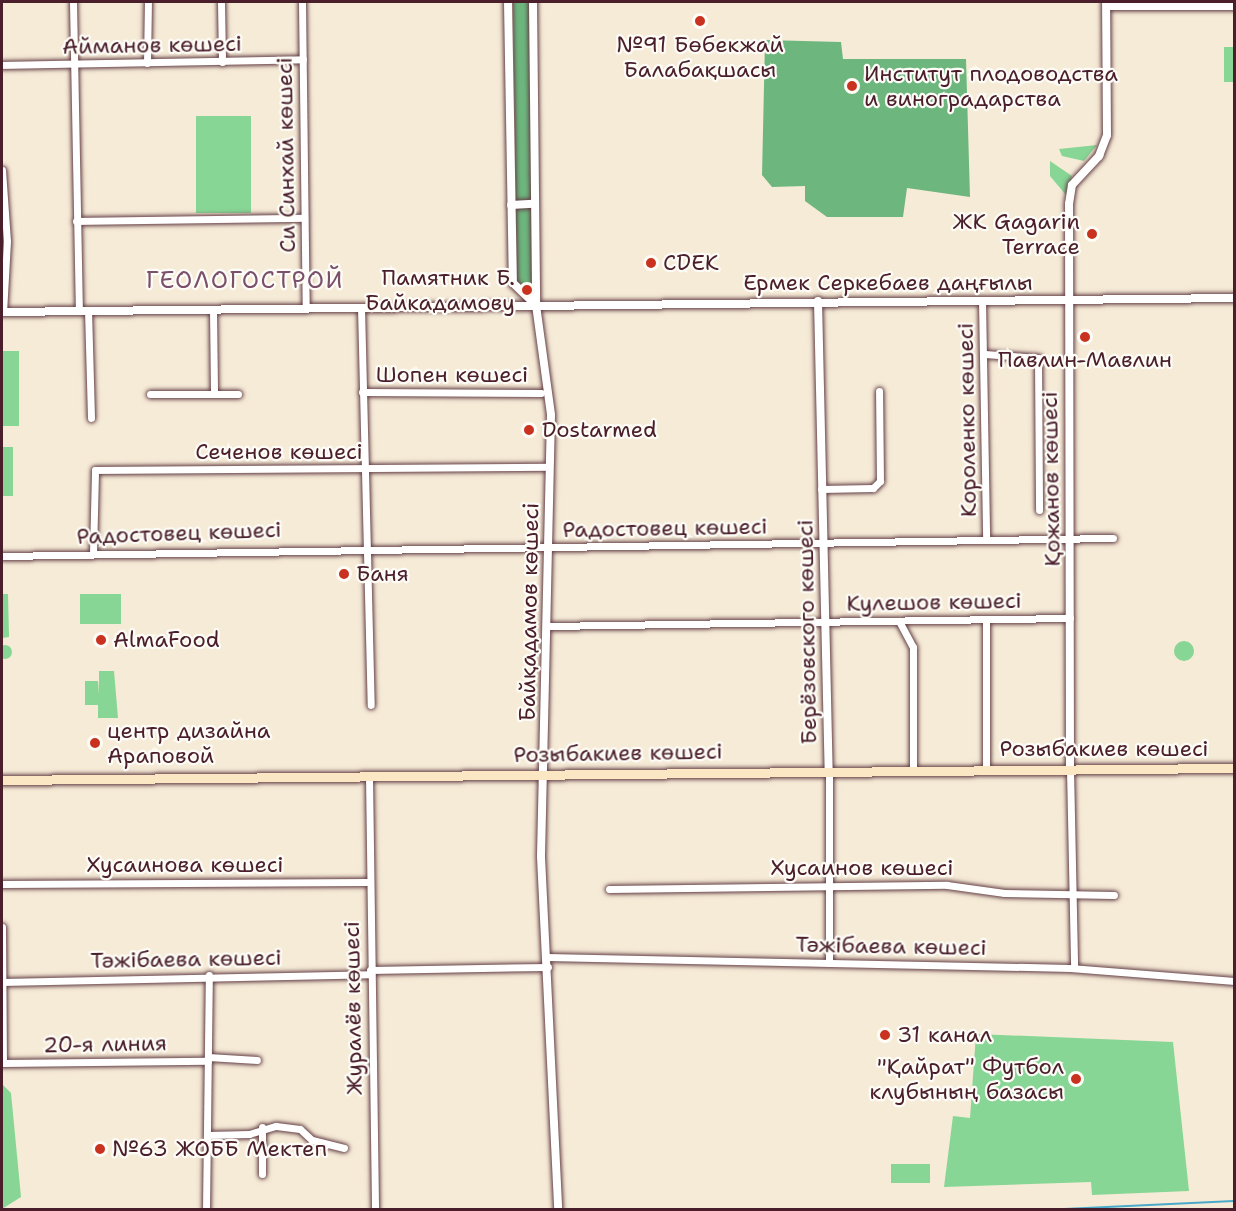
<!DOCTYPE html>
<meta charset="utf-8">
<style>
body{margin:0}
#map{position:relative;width:1236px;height:1211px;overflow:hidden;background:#f6ebd7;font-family:"Shantell Sans",sans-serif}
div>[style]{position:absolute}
.green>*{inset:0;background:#87d695;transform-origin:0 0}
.round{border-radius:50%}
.forest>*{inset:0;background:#6db77e}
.stream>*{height:2px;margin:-1px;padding:0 1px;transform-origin:1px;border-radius:1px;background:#4aaac9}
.roads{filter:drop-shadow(0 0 2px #643e45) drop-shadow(0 0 2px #643e45)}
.minor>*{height:7px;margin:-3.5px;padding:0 3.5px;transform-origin:3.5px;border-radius:3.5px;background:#fff}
.tertiary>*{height:8px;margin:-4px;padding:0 4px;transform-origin:4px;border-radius:4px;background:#fff}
.secondary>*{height:9px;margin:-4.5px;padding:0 4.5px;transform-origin:4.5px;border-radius:4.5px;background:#fbe7c3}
.dots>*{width:16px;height:16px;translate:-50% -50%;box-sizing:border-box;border:3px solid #fdfcf7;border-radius:50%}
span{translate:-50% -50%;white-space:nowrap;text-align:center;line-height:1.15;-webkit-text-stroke:4.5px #fdfcf7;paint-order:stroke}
.poi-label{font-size:22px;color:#4a1f2b}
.left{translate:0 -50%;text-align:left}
.right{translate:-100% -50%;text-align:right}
.street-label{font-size:22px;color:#4a1f2b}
.neighbourhood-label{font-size:24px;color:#7b506a;letter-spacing:1.5px}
.frame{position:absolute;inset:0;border:3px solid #4a1f2b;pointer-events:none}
</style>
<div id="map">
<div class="green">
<div style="left:1224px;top:47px;width:10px;height:35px"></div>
<div style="left:196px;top:116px;width:55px;height:97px"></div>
<div style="clip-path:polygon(1097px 145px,1084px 161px,1062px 156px,1059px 149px)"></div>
<div style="clip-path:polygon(1050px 161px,1072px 176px,1066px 195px,1050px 176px)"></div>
<div style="left:2px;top:351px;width:17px;height:75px"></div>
<div style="left:2px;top:447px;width:11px;height:49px"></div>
<div style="clip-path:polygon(2px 594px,8px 594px,9px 637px,2px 638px)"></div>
<div style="left:121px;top:594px;width:30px;height:41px;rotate:90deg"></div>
<div class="round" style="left:1174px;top:641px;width:20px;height:20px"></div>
<div class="round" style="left:-2px;top:645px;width:14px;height:14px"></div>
<div style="clip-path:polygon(99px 671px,114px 671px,118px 718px,98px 718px,98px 705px,85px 705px,85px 681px,98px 681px,99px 694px)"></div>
<div style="clip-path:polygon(976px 1034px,1173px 1042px,1189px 1191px,1092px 1195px,1091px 1182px,944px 1187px,953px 1116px,970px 1118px)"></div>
<div style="clip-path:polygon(2px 1084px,11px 1093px,21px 1197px,2px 1209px)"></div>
<div style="left:930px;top:1164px;width:19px;height:39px;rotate:90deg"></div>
</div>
<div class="forest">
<div style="clip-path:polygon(513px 2px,531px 2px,533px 301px,517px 288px)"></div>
<div style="clip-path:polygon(765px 40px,841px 42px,843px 59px,966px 59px,970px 197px,907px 188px,903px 217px,827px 217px,805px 201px,805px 186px,772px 187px,762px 175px)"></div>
</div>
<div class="stream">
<div style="left:1043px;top:1210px;width:191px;rotate:-2.7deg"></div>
</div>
<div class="roads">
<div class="minor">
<div style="left:73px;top:2px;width:308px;rotate:88.9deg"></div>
<div style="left:221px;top:2px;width:60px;rotate:89deg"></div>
<div style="left:302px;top:2px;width:306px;rotate:89.3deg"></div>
<div style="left:1106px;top:6px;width:128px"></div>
<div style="left:147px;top:63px;width:61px;rotate:-89.1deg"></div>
<div style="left:2px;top:65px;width:301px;rotate:-1.1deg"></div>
<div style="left:2px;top:170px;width:71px;rotate:86deg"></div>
<div style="left:7px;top:241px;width:71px;rotate:93.2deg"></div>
<div style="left:76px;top:221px;width:228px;rotate:-0.8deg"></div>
<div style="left:982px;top:300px;width:240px;rotate:89deg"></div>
<div style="left:361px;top:307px;width:398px;rotate:88.6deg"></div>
<div style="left:213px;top:309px;width:85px;rotate:89.3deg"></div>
<div style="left:88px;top:310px;width:108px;rotate:88.4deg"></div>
<div style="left:985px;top:354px;width:53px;rotate:4.3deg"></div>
<div style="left:1038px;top:358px;width:152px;rotate:89.6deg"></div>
<div style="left:362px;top:392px;width:179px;rotate:0.3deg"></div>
<div style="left:150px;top:394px;width:88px"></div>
<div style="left:821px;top:489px;width:52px;rotate:-1.1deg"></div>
<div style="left:873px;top:488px;width:10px;rotate:-45deg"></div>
<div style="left:880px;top:481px;width:90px;rotate:-90.6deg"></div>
<div style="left:93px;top:554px;width:84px;rotate:-88.6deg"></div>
<div style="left:95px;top:470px;width:454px;rotate:-0.4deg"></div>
<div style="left:2px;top:556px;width:1111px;rotate:-0.93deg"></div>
<div style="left:899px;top:621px;width:30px;rotate:62deg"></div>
<div style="left:913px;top:647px;width:123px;rotate:90deg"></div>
<div style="left:547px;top:626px;width:523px;rotate:-0.88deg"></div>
<div style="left:1070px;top:769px;width:199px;rotate:88.8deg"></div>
<div style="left:829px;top:770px;width:193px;rotate:90deg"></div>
<div style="left:986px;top:770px;width:151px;rotate:-90deg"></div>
<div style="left:369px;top:776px;width:434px;rotate:89.2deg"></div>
<div style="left:2px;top:884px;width:366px;rotate:-0.3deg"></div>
<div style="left:609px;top:889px;width:338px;rotate:-0.7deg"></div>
<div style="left:947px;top:885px;width:58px;rotate:8deg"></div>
<div style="left:1004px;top:893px;width:110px;rotate:1deg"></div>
<div style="left:2px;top:927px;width:136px;rotate:89.6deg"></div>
<div style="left:547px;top:957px;width:523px;rotate:1.2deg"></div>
<div style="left:1070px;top:968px;width:165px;rotate:4.5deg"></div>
<div style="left:370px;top:970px;width:178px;rotate:-1deg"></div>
<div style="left:2px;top:982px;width:368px;rotate:-1.2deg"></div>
<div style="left:208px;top:1057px;width:49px;rotate:3.5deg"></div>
<div style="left:2px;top:1063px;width:206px;rotate:-0.6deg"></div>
<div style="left:262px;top:1127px;width:47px;rotate:90deg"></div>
<div style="left:207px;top:1135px;width:42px;rotate:-1.4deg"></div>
<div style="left:249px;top:1134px;width:28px;rotate:-17deg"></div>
<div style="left:276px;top:1126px;width:24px;rotate:7deg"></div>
<div style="left:300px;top:1129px;width:16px;rotate:43deg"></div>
<div style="left:312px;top:1140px;width:33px;rotate:14deg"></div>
<div style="left:206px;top:1210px;width:235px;rotate:-89.3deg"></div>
</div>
<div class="tertiary">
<div style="left:508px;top:2px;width:281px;rotate:89deg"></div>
<div style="left:513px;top:283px;width:32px;rotate:44deg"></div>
<div style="left:533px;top:2px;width:303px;rotate:89.4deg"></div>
<div style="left:536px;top:305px;width:111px;rotate:82.2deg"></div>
<div style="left:551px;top:415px;width:442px;rotate:91.3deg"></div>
<div style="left:541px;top:857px;width:353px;rotate:87.2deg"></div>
<div style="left:511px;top:205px;width:22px;rotate:-3deg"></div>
<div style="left:818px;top:301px;width:469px;rotate:88.7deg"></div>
<div style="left:2px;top:312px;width:1232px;rotate:-0.65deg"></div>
<div style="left:1070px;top:769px;width:565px;rotate:-90.1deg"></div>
<div style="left:1069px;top:204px;width:19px;rotate:-81deg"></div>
<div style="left:1072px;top:185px;width:40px;rotate:-47deg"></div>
<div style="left:1099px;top:156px;width:22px;rotate:-69deg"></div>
<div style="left:1107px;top:135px;width:133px;rotate:-90.4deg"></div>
</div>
<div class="secondary">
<div style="left:2px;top:780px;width:1232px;rotate:-0.56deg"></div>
</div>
</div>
<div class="dots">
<div style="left:700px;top:21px;background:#c8321e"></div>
<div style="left:852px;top:86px;background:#c8321e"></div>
<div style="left:1092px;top:234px;background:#c8321e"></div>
<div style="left:651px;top:263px;background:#c8321e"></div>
<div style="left:527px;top:290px;background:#c8321e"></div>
<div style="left:1085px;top:337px;background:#c8321e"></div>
<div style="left:529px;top:430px;background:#c8321e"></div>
<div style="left:344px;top:574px;background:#c8321e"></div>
<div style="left:101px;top:640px;background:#c8321e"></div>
<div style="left:95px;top:743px;background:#c8321e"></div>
<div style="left:885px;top:1035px;background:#c8321e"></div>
<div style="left:1076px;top:1079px;background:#c8321e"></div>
<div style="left:100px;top:1149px;background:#c8321e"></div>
</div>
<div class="poi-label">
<span style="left:700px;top:57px">№91 Бөбекжай<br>Балабақшасы</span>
<span class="left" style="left:864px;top:86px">Институт плодоводства<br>и виноградарства</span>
<span class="right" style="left:1080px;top:234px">ЖК Gagarin<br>Terrace</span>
<span class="left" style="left:663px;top:263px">CDEK</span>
<span class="right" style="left:515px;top:290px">Памятник Б.<br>Байкадамову</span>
<span style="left:1085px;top:360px">Павлин-Мавлин</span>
<span class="left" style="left:542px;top:430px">Dostarmed</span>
<span class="left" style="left:356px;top:574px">Баня</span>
<span class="left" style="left:113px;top:640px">AlmaFood</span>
<span class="left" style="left:107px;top:743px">центр дизайна<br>Араповой</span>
<span class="left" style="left:897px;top:1035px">31 канал</span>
<span class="right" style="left:1064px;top:1079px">"Қайрат" Футбол<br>клубының базасы</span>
<span class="left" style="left:112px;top:1149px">№63 ЖОББ Мектеп</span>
</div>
<div class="street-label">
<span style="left:152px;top:45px;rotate:-1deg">Айманов көшесі</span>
<span style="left:286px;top:155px;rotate:-91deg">Си Синхай көшесі</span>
<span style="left:888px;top:283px">Ермек Серкебаев даңғылы</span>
<span style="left:452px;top:375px">Шопен көшесі</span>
<span style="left:967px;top:420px;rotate:-91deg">Короленко көшесі</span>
<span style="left:279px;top:452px">Сеченов көшесі</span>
<span style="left:1051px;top:479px;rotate:-91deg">Қожанов көшесі</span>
<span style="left:665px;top:528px;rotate:-1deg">Радостовец көшесі</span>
<span style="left:179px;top:533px;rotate:-2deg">Радостовец көшесі</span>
<span style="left:934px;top:602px;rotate:-1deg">Кулешов көшесі</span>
<span style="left:529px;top:612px;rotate:-89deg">Байқадамов көшесі</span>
<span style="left:807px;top:632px;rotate:-91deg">Берёзовского көшесі</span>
<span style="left:1104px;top:749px">Розыбакиев көшесі</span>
<span style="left:618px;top:753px;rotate:-1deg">Розыбакиев көшесі</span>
<span style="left:185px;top:865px">Хусаинова көшесі</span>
<span style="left:862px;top:868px">Хусаинов көшесі</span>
<span style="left:891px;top:946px;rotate:1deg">Тәжібаева көшесі</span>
<span style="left:186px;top:959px;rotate:-1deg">Тәжібаева көшесі</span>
<span style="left:353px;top:1008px;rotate:-91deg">Журалёв көшесі</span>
<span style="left:105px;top:1044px;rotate:-1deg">20-я линия</span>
</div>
<div class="neighbourhood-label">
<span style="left:245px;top:281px">ГЕОЛОГОСТРОЙ</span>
</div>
<div class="frame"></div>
</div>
